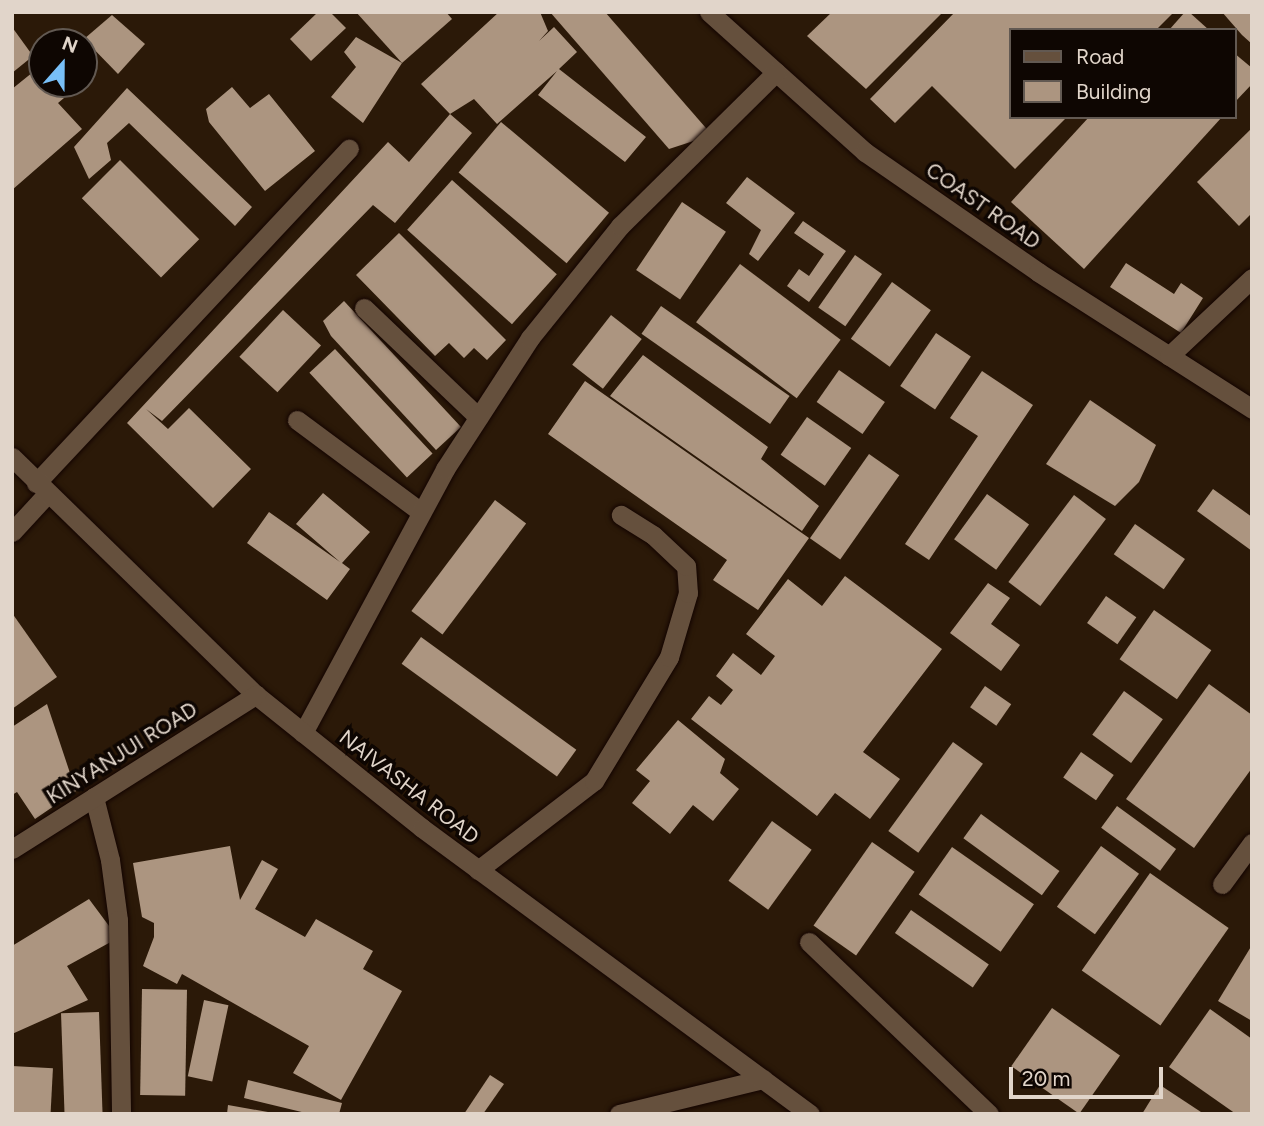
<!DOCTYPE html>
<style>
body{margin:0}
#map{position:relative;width:1264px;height:1126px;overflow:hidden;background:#2b1908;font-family:Figtree,sans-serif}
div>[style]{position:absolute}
.building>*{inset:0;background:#ac9580;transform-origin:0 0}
.roads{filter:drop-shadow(0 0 2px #130400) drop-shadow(0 0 2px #130400)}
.service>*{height:19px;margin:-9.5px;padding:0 9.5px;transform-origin:9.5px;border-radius:9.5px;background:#65503d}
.minor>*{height:19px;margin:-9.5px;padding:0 9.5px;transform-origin:9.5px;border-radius:9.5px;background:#65503d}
.secondary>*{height:19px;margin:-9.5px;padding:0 9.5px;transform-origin:9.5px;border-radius:9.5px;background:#65503d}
span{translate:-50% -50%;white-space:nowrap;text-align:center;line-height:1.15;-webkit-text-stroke:7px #0e0602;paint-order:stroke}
.street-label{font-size:21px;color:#e1d5ca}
.frame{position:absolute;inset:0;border:14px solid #e1d5ca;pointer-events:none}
.legend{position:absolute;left:1009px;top:28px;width:228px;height:91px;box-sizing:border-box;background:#0e0602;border:2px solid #625952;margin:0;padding:9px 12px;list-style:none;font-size:21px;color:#e1d5ca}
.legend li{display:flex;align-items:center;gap:14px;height:35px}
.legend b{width:35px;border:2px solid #625952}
.north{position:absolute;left:28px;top:28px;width:70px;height:70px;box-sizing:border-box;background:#0e0602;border:2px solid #625952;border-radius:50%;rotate:21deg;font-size:19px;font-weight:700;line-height:28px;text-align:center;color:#e1d5ca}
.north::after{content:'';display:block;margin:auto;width:24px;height:32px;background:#78bff7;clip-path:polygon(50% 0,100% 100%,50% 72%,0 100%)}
.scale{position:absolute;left:1009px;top:1067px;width:154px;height:32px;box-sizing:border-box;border:4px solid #e1d5ca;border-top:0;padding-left:9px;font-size:21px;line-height:24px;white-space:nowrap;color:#e1d5ca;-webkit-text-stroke:5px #0e0602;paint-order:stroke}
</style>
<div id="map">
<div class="building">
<div style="clip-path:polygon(318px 12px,330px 12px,346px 28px,311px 61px,290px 39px)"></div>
<div style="clip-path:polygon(356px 12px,446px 12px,452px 19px,402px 63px)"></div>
<div style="clip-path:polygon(499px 12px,540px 12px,548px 31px,539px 41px,554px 27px,577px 52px,559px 69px,646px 137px,625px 162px,538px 95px,557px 71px,497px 124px,474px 99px,450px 114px,421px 84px)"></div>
<div style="clip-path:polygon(550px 12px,605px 12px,712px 135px,669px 149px)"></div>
<div style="clip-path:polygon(832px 12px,943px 12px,866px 89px,807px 36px)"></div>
<div style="clip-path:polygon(955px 12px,1171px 12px,1172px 14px,1156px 30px,1010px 30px,1010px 117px,1067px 117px,1015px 169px,932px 86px,895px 123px,870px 99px)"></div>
<div style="clip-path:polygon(1185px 12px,1189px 12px,1209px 30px,1169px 30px)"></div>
<div style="clip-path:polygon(1222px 12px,1252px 12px,1252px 44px,1242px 35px)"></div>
<div style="clip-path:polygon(112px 15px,145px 44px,118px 74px,84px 39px)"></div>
<div style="clip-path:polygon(12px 27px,33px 56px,12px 73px)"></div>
<div style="clip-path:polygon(356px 37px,402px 63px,363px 123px,331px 97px,356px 67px,344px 52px)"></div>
<div style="clip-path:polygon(1234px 53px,1252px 68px,1252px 84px,1234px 103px)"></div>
<div style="clip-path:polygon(38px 68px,42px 84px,52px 84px,64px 98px,58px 103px,82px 129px,12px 190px,12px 89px)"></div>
<div style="clip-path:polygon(232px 87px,250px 108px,269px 94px,315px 151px,265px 191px,209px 122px,206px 109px)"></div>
<div style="clip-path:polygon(127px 88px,252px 207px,235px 226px,129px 123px,107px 143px,111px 160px,89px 179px,74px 147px)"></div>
<div style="clip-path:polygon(450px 114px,472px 133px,395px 223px,373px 205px,162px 421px,146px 409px,168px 429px,189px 408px,251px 469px,213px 508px,127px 423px,388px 142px,409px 162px)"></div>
<div style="clip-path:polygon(1089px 117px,1222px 117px,1084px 269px,1011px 202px)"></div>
<div style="left:501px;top:122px;width:141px;height:66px;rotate:40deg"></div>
<div style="clip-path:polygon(1252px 128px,1252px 213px,1239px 226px,1197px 182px)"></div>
<div style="left:120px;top:160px;width:112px;height:54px;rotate:45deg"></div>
<div style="clip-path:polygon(747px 177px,795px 213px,758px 261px,749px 254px,761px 230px,726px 203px)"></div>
<div style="left:452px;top:180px;width:141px;height:67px;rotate:42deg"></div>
<div style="left:682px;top:202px;width:53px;height:82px;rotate:34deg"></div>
<div style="clip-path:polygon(803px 221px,846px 251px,809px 302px,787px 286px,799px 269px,809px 276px,824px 254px,794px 233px)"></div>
<div style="clip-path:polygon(399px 233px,506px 340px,487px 360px,474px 348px,464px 358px,449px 343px,435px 356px,356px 275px)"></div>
<div style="left:855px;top:255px;width:33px;height:64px;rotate:35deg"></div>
<div style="clip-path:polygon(1126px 263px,1174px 294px,1181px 283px,1203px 298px,1181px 333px,1110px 287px)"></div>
<div style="left:740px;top:264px;width:126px;height:73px;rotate:37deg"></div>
<div style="left:892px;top:282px;width:48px;height:70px;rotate:36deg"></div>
<div style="clip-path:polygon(344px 301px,461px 427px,436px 450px,331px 336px,323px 321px)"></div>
<div style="left:661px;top:306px;width:157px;height:34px;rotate:35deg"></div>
<div style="left:283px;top:310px;width:52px;height:64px;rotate:43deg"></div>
<div style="left:611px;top:315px;width:39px;height:63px;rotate:38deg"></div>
<div style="left:936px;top:333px;width:42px;height:64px;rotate:34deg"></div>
<div style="left:335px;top:349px;width:143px;height:35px;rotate:47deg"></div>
<div style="clip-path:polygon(643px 355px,768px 447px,761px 459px,819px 506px,802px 531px,610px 396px)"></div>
<div style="left:839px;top:370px;width:56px;height:39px;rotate:35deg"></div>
<div style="clip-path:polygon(982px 371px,1033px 405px,929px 560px,905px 544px,978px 436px,950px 418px)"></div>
<div style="clip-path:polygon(585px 381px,809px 538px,758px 610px,713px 580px,727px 560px,548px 434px)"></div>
<div style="clip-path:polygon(1090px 400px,1156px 445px,1139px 482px,1115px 506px,1046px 464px)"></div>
<div style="left:807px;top:417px;width:54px;height:46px;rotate:35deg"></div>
<div style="left:869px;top:454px;width:37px;height:103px;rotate:35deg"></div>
<div style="clip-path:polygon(1213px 489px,1252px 517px,1252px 551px,1197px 511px)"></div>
<div style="clip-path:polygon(323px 493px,370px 532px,342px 563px,350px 569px,327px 600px,247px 543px,269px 512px,340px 562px,296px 524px)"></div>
<div style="left:987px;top:494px;width:52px;height:56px;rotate:36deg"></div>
<div style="left:1074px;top:495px;width:40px;height:109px;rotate:37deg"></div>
<div style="left:495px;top:500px;width:39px;height:139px;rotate:37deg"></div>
<div style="left:1135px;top:524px;width:61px;height:37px;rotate:35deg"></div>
<div style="clip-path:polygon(845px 576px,942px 649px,863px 752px,900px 779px,870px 819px,835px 793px,817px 816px,691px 719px,709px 696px,721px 705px,733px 690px,716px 676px,733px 653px,761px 675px,775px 656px,746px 634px,788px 579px,822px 606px)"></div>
<div style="clip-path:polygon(988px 583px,1010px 598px,991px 624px,1020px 645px,1001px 671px,950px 633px)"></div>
<div style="left:1106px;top:596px;width:37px;height:33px;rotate:35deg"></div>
<div style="left:1154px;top:610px;width:70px;height:60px;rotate:35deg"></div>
<div style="clip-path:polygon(12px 613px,57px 677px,12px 709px)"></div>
<div style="left:421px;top:637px;width:192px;height:33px;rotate:36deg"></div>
<div style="clip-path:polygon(1209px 684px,1252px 715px,1252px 768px,1194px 848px,1126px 799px)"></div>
<div style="left:985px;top:686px;width:32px;height:26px;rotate:35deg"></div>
<div style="left:1124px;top:691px;width:48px;height:54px;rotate:36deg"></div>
<div style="clip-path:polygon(47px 704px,76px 791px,35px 819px,17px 792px,12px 795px,12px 727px)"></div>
<div style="clip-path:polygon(678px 720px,725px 759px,720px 773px,739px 789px,713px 821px,693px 805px,670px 834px,632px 803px,650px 781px,636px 770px)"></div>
<div style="left:953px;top:742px;width:37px;height:110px;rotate:36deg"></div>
<div style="left:1081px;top:752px;width:40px;height:31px;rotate:35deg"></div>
<div style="left:1117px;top:806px;width:73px;height:27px;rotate:36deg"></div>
<div style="left:981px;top:814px;width:97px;height:30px;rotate:36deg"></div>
<div style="left:772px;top:821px;width:49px;height:74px;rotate:36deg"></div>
<div style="left:872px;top:842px;width:52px;height:102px;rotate:35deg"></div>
<div style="clip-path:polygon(230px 846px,240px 900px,262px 860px,278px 869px,255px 909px,305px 937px,316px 919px,373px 951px,363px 969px,402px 991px,341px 1100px,293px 1073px,309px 1046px,182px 974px,177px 984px,143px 966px,154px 937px,154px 923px,142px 917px,133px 863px)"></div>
<div style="left:1101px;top:846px;width:47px;height:75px;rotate:36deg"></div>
<div style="left:952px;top:847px;width:100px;height:58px;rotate:35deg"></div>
<div style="left:1150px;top:873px;width:96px;height:119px;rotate:35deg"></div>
<div style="clip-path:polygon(89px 899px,118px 938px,67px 966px,88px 1000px,12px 1034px,12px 946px)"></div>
<div style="left:911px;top:910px;width:95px;height:28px;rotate:35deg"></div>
<div style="clip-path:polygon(1252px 945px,1252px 1021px,1218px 1001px)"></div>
<div style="left:142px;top:989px;width:45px;height:106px;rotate:1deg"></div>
<div style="left:204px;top:1000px;width:25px;height:78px;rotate:12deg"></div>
<div style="left:1052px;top:1008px;width:83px;height:71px;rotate:35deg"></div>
<div style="clip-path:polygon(1210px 1009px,1252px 1039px,1252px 1114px,1236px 1114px,1169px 1067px)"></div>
<div style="left:99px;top:1012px;width:102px;height:38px;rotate:88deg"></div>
<div style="left:12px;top:1066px;width:41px;height:46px;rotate:3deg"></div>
<div style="clip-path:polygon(490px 1075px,504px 1084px,483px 1114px,464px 1114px)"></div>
<div style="clip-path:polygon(248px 1080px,342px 1103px,339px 1114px,310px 1114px,244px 1098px)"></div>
<div style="clip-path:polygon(1160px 1085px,1204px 1114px,1142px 1114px)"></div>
<div style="clip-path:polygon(228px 1105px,268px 1112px,268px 1114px,227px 1114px)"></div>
</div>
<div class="roads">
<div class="service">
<div style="left:364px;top:308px;width:158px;rotate:43.7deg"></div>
<div style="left:297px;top:420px;width:154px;rotate:36.6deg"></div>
<div style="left:12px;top:532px;width:50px;rotate:-47.4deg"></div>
<div style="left:478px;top:870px;width:146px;rotate:-37.5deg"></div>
<div style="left:594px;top:781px;width:145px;rotate:-58.8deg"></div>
<div style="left:669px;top:657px;width:67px;rotate:-73.5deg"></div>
<div style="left:688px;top:593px;width:27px;rotate:-94deg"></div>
<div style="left:686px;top:566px;width:45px;rotate:-136.8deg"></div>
<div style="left:653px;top:535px;width:38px;rotate:-148deg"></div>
<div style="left:809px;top:942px;width:249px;rotate:43.7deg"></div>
<div style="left:619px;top:1114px;width:148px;rotate:-13.7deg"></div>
</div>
<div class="minor">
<div style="left:709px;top:12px;width:210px;rotate:41.9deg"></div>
<div style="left:865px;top:152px;width:211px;rotate:34.7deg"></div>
<div style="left:1038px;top:272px;width:254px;rotate:32.6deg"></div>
<div style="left:1169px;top:356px;width:114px;rotate:-43.2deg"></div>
<div style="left:36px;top:483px;width:458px;rotate:-46.9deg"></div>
<div style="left:303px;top:733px;width:300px;rotate:-61.7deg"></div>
<div style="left:445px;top:469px;width:156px;rotate:-57deg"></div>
<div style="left:530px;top:338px;width:144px;rotate:-51.2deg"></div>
<div style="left:620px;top:226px;width:219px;rotate:-44.6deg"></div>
<div style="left:94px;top:797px;width:65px;rotate:75.7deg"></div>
<div style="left:110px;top:860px;width:61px;rotate:82.4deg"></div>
<div style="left:118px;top:920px;width:194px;rotate:89.1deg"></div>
<div style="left:1222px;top:884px;width:51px;rotate:-53.8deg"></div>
</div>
<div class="secondary">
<div style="left:12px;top:457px;width:341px;rotate:44.3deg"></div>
<div style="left:256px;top:695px;width:213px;rotate:38.7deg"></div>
<div style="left:422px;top:828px;width:482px;rotate:36.4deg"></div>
<div style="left:12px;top:849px;width:289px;rotate:-32.3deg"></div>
</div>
</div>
<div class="street-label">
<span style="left:983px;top:206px;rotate:35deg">COAST ROAD</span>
<span style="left:122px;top:753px;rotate:-32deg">KINYANJUI ROAD</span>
<span style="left:409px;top:787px;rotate:38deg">NAIVASHA ROAD</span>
</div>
<div class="frame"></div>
<ul class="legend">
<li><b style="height:9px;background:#65503d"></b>Road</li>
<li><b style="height:19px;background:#ac9580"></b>Building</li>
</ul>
<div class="north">N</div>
<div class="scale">20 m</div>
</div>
